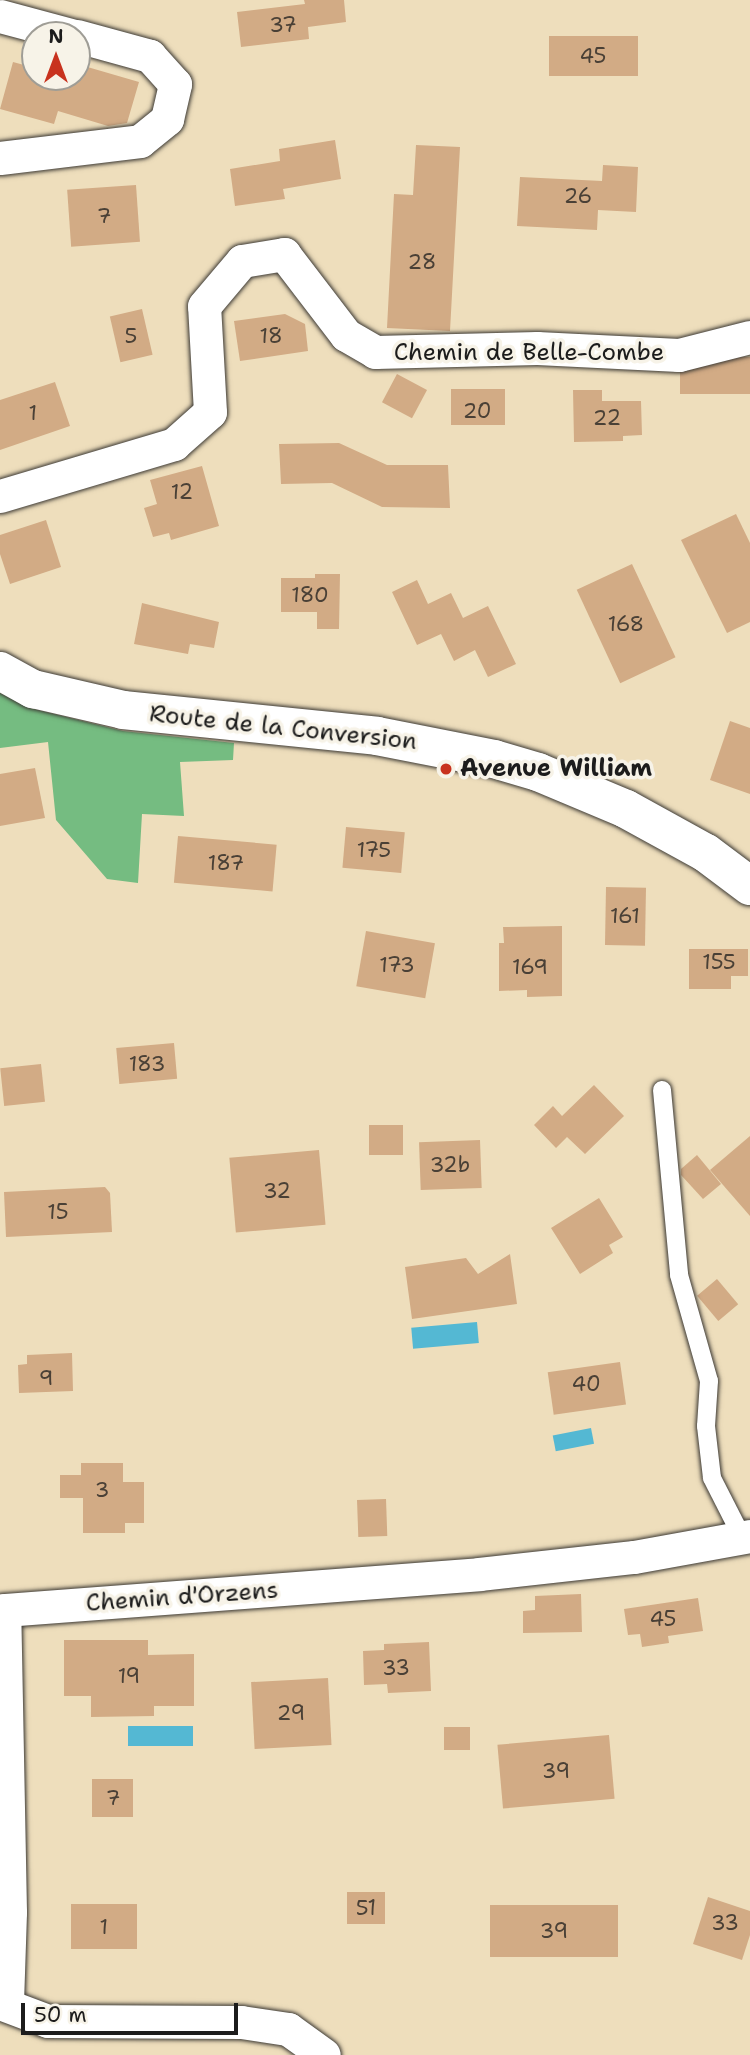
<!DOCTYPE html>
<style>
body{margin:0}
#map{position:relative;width:750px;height:2055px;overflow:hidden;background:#eedebc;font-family:"Shantell Sans",sans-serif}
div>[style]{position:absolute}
.forest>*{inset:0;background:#75bc81}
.water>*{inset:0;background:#54b8d3;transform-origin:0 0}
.building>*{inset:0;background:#d2ab85;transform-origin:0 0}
.roads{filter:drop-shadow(0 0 2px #3c3934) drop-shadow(0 0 2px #3c3934)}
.service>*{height:18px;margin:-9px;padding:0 9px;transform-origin:9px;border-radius:9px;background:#fff}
.minor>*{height:33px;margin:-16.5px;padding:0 16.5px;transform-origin:16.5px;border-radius:16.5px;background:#fff}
.secondary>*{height:38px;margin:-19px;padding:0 19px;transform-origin:19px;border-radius:19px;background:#fff}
.dots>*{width:19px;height:19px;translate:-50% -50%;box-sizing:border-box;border:4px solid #f7f3e8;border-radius:50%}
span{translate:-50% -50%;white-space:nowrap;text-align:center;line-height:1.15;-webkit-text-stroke:7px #f7f3e8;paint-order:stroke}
.number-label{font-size:21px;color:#4a4036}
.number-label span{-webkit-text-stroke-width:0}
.street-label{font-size:24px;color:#1c1c1c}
.poi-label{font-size:24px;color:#1c1c1c;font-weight:700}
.left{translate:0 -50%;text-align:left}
.north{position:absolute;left:21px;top:21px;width:70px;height:70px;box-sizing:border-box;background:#f7f3e8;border:2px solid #9f9d96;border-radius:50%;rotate:0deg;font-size:19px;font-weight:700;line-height:28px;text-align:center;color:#1c1c1c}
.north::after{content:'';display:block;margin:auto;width:24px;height:32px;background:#c8321e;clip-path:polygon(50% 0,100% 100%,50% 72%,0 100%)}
.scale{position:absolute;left:21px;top:2003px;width:217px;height:32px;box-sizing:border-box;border:4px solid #1c1c1c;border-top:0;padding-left:9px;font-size:21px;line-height:24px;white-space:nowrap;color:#1c1c1c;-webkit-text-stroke:5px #f7f3e8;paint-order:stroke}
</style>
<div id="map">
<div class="forest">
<div style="clip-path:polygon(0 693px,30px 708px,123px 731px,234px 743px,233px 760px,180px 762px,184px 816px,142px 814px,138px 883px,107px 879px,56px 820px,48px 742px,0 748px)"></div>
</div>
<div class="water">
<div style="left:477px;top:1322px;width:21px;height:66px;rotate:85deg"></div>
<div style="left:591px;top:1428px;width:16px;height:39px;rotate:79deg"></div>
<div style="left:128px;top:1726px;width:65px;height:20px"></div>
</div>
<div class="building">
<div style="clip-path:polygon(304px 0,344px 0,346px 22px,308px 27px,309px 39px,241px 47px,237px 12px,305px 4px)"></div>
<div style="left:638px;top:36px;width:40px;height:89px;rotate:90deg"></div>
<div style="clip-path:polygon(13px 62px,35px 68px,35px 77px,81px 77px,84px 66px,139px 82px,127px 123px,108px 126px,58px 111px,54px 124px,0 109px)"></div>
<div style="clip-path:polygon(335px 140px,341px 179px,283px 189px,285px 199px,235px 206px,230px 169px,280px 161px,279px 149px)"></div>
<div style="clip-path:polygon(416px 145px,460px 147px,450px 331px,387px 328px,394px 194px,413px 195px)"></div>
<div style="clip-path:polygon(603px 165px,638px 167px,636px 212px,598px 210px,597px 230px,517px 226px,520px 177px,602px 181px)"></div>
<div style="left:136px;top:185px;width:57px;height:69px;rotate:86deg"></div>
<div style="left:142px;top:309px;width:47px;height:33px;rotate:77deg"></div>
<div style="clip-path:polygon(285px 314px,305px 324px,308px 351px,240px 361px,234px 321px)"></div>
<div style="left:750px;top:357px;width:37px;height:70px;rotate:90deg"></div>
<div style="left:397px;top:374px;width:34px;height:32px;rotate:28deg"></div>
<div style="clip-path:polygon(55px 382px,70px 426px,0 450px,0 400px)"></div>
<div style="left:451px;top:389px;width:54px;height:36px"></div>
<div style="clip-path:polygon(573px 390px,602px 390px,602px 401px,641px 401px,642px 435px,623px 436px,623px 441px,574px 442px)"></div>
<div style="clip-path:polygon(339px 443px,387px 465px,448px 465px,450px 508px,382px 507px,332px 483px,281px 484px,279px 444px)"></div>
<div style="clip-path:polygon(202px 466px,219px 526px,171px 540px,169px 533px,153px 537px,144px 508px,157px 504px,150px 480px)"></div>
<div style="clip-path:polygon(736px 514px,750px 543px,750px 622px,727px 633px,681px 540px)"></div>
<div style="clip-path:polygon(46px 520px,61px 567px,10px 584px,0 554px,0 535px)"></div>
<div style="left:632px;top:564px;width:103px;height:61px;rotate:65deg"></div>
<div style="clip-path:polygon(315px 574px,340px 574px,339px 629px,317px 629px,317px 612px,281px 612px,281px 578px,315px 578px)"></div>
<div style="clip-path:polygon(417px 580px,428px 604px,451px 593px,463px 618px,488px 606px,516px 664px,488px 677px,475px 650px,454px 661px,441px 634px,417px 645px,392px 592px)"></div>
<div style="clip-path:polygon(142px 603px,219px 622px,214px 648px,190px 644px,188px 654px,134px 644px)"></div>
<div style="clip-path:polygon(730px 721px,750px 728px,750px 794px,710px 780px)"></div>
<div style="clip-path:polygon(35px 768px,45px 818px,0 826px,0 774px)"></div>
<div style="left:346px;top:827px;width:59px;height:41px;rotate:5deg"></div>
<div style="left:178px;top:836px;width:99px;height:47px;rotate:5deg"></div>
<div style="left:606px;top:887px;width:40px;height:58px;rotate:1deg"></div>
<div style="clip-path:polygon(562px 926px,562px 996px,527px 997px,527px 990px,499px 991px,499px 943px,504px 943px,503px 927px)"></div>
<div style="left:366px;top:931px;width:70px;height:56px;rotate:10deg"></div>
<div style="clip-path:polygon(689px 949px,748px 949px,748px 976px,731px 976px,731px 989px,689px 989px)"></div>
<div style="left:174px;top:1043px;width:36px;height:58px;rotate:85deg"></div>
<div style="left:41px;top:1064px;width:38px;height:41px;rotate:84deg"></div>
<div style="clip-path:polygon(594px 1085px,624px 1116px,585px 1154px,567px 1137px,556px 1148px,534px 1125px,553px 1106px,562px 1116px)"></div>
<div style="left:369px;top:1125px;width:34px;height:30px"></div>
<div style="clip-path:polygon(750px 1136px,750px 1216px,710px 1170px)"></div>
<div style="left:480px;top:1140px;width:48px;height:61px;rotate:88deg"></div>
<div style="left:319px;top:1150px;width:75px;height:90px;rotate:85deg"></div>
<div style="clip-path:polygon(697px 1155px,721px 1184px,703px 1199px,681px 1175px,681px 1169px)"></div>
<div style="clip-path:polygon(105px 1187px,110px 1193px,112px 1232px,6px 1237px,4px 1192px)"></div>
<div style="clip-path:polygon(599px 1198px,623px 1237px,609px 1245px,613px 1253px,580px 1274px,551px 1228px)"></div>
<div style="clip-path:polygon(510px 1254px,517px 1304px,412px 1319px,405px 1267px,466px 1258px,478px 1274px)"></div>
<div style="left:717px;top:1279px;width:33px;height:26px;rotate:50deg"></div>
<div style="clip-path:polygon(72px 1353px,73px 1391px,19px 1393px,18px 1365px,27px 1364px,27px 1355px)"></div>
<div style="left:620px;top:1362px;width:43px;height:73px;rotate:82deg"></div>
<div style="clip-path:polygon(81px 1463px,123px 1463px,123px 1482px,144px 1482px,144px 1523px,125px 1523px,125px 1533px,83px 1533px,83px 1498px,60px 1498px,60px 1475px,81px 1475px)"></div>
<div style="left:386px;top:1499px;width:37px;height:29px;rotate:88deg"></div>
<div style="clip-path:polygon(581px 1594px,582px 1632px,523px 1633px,523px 1611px,535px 1610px,535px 1596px)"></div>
<div style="clip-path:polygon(698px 1598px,703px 1631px,668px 1636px,669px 1643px,642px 1647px,640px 1634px,628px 1635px,624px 1609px)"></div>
<div style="clip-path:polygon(64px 1640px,148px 1640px,148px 1655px,194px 1654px,194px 1706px,154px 1706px,154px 1716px,91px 1717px,91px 1696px,64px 1696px)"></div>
<div style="clip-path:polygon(429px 1642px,431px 1691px,388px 1693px,387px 1684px,364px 1685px,363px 1651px,384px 1650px,384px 1644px)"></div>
<div style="left:328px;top:1678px;width:67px;height:77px;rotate:87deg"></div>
<div style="left:444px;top:1727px;width:26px;height:23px"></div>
<div style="left:609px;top:1735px;width:64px;height:112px;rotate:85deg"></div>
<div style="left:92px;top:1779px;width:41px;height:38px"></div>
<div style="left:347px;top:1892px;width:38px;height:32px"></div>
<div style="clip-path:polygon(708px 1897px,750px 1911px,750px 1935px,742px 1960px,693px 1944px)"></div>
<div style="left:137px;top:1904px;width:45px;height:66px;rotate:90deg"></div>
<div style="left:618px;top:1905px;width:52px;height:128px;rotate:90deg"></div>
</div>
<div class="roads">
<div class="service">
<div style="left:662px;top:1090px;width:186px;rotate:84.7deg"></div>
<div style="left:679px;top:1275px;width:110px;rotate:74.2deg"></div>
<div style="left:709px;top:1381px;width:45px;rotate:93.8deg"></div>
<div style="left:706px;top:1426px;width:52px;rotate:83.4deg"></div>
<div style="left:712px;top:1478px;width:66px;rotate:63deg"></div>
</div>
<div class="minor">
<div style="left:0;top:16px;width:73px;rotate:15deg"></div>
<div style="left:0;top:158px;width:141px;rotate:-6.9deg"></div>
<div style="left:140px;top:141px;width:35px;rotate:-39deg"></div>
<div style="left:167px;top:119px;width:36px;rotate:-77deg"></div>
<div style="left:175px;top:84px;width:38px;rotate:-132deg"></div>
<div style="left:150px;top:56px;width:76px;rotate:-164.7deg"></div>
<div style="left:0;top:496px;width:182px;rotate:-16.6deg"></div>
<div style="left:174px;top:444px;width:48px;rotate:-41.6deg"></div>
<div style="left:210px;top:412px;width:106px;rotate:-93.2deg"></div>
<div style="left:204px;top:306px;width:59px;rotate:-49.8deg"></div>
<div style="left:242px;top:261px;width:43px;rotate:-9.5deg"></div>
<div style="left:284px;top:254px;width:102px;rotate:52.6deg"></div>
<div style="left:346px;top:335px;width:34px;rotate:30deg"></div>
<div style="left:375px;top:352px;width:162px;rotate:-1.4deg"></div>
<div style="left:537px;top:348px;width:142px;rotate:2.8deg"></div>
<div style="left:679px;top:355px;width:73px;rotate:-14.2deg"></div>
<div style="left:0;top:2003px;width:51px;rotate:20.6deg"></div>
<div style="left:48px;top:2021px;width:193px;rotate:0.3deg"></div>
<div style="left:241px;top:2022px;width:48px;rotate:8.5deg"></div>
<div style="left:288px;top:2029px;width:44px;rotate:35.8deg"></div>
<div style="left:7px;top:2003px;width:91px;rotate:-88.1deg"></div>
<div style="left:10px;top:1912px;width:302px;rotate:-91.1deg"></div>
<div style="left:4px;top:1610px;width:476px;rotate:-4.3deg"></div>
<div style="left:479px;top:1574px;width:156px;rotate:-6.3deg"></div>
<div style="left:634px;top:1557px;width:118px;rotate:-10.3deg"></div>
</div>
<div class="secondary">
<div style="left:0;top:671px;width:38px;rotate:29deg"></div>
<div style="left:33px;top:689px;width:92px;rotate:13.1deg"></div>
<div style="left:123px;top:710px;width:255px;rotate:5.8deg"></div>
<div style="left:377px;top:736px;width:119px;rotate:11.1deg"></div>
<div style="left:494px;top:759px;width:46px;rotate:16.5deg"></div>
<div style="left:538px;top:772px;width:95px;rotate:22.8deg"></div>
<div style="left:626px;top:809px;width:91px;rotate:28.8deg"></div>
<div style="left:706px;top:853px;width:55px;rotate:36.9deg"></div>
</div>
</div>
<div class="dots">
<div style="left:446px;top:769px;background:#c8321e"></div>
</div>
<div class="number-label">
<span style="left:283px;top:25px">37</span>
<span style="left:593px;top:56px">45</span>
<span style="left:578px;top:196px">26</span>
<span style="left:104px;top:216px">7</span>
<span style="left:422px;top:262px">28</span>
<span style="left:131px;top:336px">5</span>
<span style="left:271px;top:336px">18</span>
<span style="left:477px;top:411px">20</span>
<span style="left:33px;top:413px">1</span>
<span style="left:607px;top:418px">22</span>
<span style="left:182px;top:492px">12</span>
<span style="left:310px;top:595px">180</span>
<span style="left:626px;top:624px">168</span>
<span style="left:374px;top:850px">175</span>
<span style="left:226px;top:863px">187</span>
<span style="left:625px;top:916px">161</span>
<span style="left:719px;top:962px">155</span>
<span style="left:397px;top:965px">173</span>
<span style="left:530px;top:967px">169</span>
<span style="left:147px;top:1064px">183</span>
<span style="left:450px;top:1165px">32b</span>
<span style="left:277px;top:1191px">32</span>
<span style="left:58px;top:1212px">15</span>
<span style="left:46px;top:1378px">9</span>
<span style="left:586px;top:1384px">40</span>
<span style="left:102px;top:1490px">3</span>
<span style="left:663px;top:1619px">45</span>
<span style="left:396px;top:1668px">33</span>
<span style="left:129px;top:1676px">19</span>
<span style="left:291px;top:1713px">29</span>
<span style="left:556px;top:1771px">39</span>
<span style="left:113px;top:1798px">7</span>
<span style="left:366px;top:1908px">51</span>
<span style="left:725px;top:1923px">33</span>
<span style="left:104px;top:1927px">1</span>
<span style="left:554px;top:1931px">39</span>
</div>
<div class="street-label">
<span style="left:529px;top:353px">Chemin de Belle-Combe</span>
<span style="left:283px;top:728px;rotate:6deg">Route de la Conversion</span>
<span style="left:182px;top:1597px;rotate:-4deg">Chemin d'Orzens</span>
</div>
<div class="poi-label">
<span class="left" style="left:460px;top:769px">Avenue William</span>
</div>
<div class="north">N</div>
<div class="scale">50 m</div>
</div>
